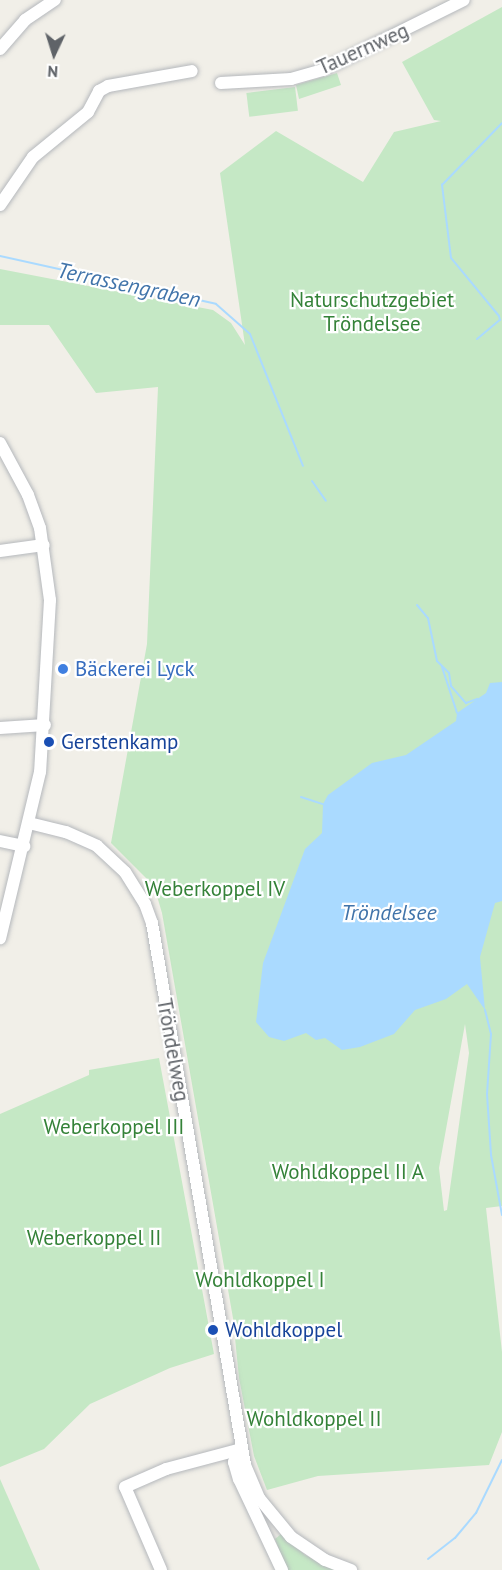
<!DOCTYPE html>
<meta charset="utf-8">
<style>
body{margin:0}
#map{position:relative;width:502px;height:1570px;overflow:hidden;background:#f1efe8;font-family:"PT Sans",sans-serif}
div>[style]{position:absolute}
.green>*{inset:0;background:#c5e8c5;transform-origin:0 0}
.water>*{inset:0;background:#aadaff}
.stream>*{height:2px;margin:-1px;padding:0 1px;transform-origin:1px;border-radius:1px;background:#aadaff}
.roads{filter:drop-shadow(0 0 2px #b5b8bc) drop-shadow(0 0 2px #b5b8bc)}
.minor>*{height:12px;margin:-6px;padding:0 6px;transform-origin:6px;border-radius:6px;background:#fff}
.dots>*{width:16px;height:16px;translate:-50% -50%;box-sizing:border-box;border:3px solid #fff;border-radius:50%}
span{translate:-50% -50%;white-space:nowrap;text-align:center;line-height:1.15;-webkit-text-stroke:4.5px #fff;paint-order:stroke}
.street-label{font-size:21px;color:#5f6368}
.park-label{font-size:21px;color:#348238}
.shop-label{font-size:21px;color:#366cbe}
.left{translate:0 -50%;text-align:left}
.transit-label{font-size:21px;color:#164399}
.water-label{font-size:22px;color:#4174aa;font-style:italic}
.north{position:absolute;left:24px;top:24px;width:60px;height:60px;-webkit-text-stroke:4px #fff;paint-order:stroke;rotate:184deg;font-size:16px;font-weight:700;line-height:24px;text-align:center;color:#5f6368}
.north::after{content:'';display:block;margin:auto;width:21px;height:27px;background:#5f6368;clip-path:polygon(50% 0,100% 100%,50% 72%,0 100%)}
</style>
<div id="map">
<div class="green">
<div style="clip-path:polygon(evenodd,502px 7px,502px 1206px,486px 1208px,502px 1352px,502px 1432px,489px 1465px,318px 1476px,267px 1490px,254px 1456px,239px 1378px,233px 1318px,162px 913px,154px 886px,111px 843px,147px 644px,158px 387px,96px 393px,49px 325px,0 325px,0 269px,213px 310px,231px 323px,245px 345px,220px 173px,276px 131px,363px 182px,394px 132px,441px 121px,434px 120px,402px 62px,502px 7px,465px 1024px,469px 1053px,447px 1210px,444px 1211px,439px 1168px,465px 1024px)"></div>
<div style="clip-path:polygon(337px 73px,341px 85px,299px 99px,296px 85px)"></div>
<div style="left:295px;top:87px;width:24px;height:49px;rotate:83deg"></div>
<div style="clip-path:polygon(159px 1058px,214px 1354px,170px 1368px,90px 1404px,44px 1449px,0 1467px,0 1114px,89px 1075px,89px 1070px)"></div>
<div style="clip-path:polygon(0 1479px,40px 1570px,0 1570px)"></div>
<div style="clip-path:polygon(281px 1534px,305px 1555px,335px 1570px,287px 1570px,275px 1539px)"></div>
</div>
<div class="water">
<div style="clip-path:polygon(502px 682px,502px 901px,495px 903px,480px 957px,485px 1010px,467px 984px,446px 999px,415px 1010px,394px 1034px,360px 1047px,342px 1050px,325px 1038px,316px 1040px,306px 1033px,284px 1041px,269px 1037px,256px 1022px,263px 963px,305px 849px,322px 833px,323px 804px,328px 795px,372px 763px,406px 755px,456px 721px,457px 713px,486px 693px,490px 683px)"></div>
</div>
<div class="stream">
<div style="left:0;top:256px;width:221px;rotate:12.5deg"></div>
<div style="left:216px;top:304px;width:45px;rotate:41.4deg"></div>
<div style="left:250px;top:334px;width:142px;rotate:68.1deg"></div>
<div style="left:477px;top:339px;width:30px;rotate:-40deg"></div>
<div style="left:500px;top:320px;width:4px;rotate:-104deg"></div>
<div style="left:499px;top:316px;width:75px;rotate:-129.6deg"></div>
<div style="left:451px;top:258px;width:74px;rotate:-97deg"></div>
<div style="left:442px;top:185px;width:86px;rotate:-45.9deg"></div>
<div style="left:312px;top:481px;width:24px;rotate:55deg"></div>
<div style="left:417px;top:605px;width:17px;rotate:50deg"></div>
<div style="left:428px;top:618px;width:44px;rotate:78.2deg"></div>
<div style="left:437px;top:661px;width:17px;rotate:45deg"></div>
<div style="left:449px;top:673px;width:13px;rotate:81deg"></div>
<div style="left:451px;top:686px;width:23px;rotate:49deg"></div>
<div style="left:466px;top:703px;width:12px;rotate:-20deg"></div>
<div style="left:442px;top:667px;width:48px;rotate:71.9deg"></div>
<div style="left:301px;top:797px;width:23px;rotate:18deg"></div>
<div style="left:485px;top:1010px;width:25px;rotate:76deg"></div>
<div style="left:491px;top:1034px;width:60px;rotate:93.8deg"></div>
<div style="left:487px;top:1094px;width:61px;rotate:86.2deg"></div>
<div style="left:491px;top:1155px;width:61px;rotate:79.6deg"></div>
<div style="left:428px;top:1559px;width:34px;rotate:-38deg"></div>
<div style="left:455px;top:1538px;width:33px;rotate:-50deg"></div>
<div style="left:476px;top:1513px;width:59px;rotate:-63.9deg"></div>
</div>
<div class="roads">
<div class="minor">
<div style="left:0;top:49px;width:38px;rotate:-49deg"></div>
<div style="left:25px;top:20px;width:36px;rotate:-34deg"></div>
<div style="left:221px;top:83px;width:70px;rotate:-3.3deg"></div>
<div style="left:291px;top:79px;width:33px;rotate:-16deg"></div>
<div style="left:323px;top:70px;width:157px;rotate:-26.4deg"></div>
<div style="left:0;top:205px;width:58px;rotate:-55.5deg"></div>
<div style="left:33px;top:157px;width:71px;rotate:-39.3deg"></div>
<div style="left:88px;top:112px;width:24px;rotate:-62deg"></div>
<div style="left:99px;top:91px;width:10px;rotate:-29deg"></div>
<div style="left:108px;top:86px;width:85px;rotate:-10.1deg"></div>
<div style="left:0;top:443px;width:59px;rotate:61.7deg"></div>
<div style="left:28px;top:495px;width:35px;rotate:70deg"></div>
<div style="left:40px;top:528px;width:73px;rotate:82.1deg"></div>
<div style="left:50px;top:600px;width:172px;rotate:93.3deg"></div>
<div style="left:40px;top:772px;width:171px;rotate:103.5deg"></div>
<div style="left:0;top:551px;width:44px;rotate:-7.8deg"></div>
<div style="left:0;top:728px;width:45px;rotate:-3.8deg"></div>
<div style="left:29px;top:823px;width:38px;rotate:14deg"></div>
<div style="left:66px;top:832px;width:34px;rotate:24deg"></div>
<div style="left:97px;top:846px;width:38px;rotate:43deg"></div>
<div style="left:125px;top:872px;width:38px;rotate:58deg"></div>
<div style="left:145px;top:904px;width:20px;rotate:70deg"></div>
<div style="left:152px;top:923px;width:550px;rotate:80.26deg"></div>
<div style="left:245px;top:1465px;width:36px;rotate:67deg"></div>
<div style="left:259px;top:1498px;width:50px;rotate:50.6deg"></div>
<div style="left:291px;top:1537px;width:41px;rotate:34.1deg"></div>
<div style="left:325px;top:1560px;width:28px;rotate:21deg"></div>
<div style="left:0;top:841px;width:25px;rotate:12deg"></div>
<div style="left:241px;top:1449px;width:15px;rotate:118deg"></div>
<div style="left:234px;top:1462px;width:18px;rotate:74deg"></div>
<div style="left:239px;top:1479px;width:101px;rotate:64.7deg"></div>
<div style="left:161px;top:1570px;width:90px;rotate:-113.4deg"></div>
<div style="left:125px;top:1487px;width:45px;rotate:-23.7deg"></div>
<div style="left:166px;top:1469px;width:78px;rotate:-14.9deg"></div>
</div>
</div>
<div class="dots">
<div style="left:63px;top:669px;background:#3f7fe0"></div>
<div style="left:49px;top:742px;background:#1a4fb4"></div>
<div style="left:213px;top:1330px;background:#1a4fb4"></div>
</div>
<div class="street-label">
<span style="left:363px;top:49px;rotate:-24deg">Tauernweg</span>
<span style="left:173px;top:1050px;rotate:80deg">Tröndelweg</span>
</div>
<div class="park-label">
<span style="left:372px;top:312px">Naturschutzgebiet<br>Tröndelsee</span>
<span style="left:215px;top:889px">Weberkoppel IV</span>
<span style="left:114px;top:1127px">Weberkoppel III</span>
<span style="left:348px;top:1172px">Wohldkoppel II A</span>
<span style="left:94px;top:1238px">Weberkoppel II</span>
<span style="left:260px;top:1280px">Wohldkoppel I</span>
<span style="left:314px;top:1419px">Wohldkoppel II</span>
</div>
<div class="shop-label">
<span class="left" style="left:75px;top:669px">Bäckerei Lyck</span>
</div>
<div class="transit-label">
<span class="left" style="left:61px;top:742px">Gerstenkamp</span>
<span class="left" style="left:225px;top:1330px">Wohldkoppel</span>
</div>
<div class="water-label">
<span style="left:129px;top:285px;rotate:12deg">Terrassengraben</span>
<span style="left:389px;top:913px">Tröndelsee</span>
</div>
<div class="north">N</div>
</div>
